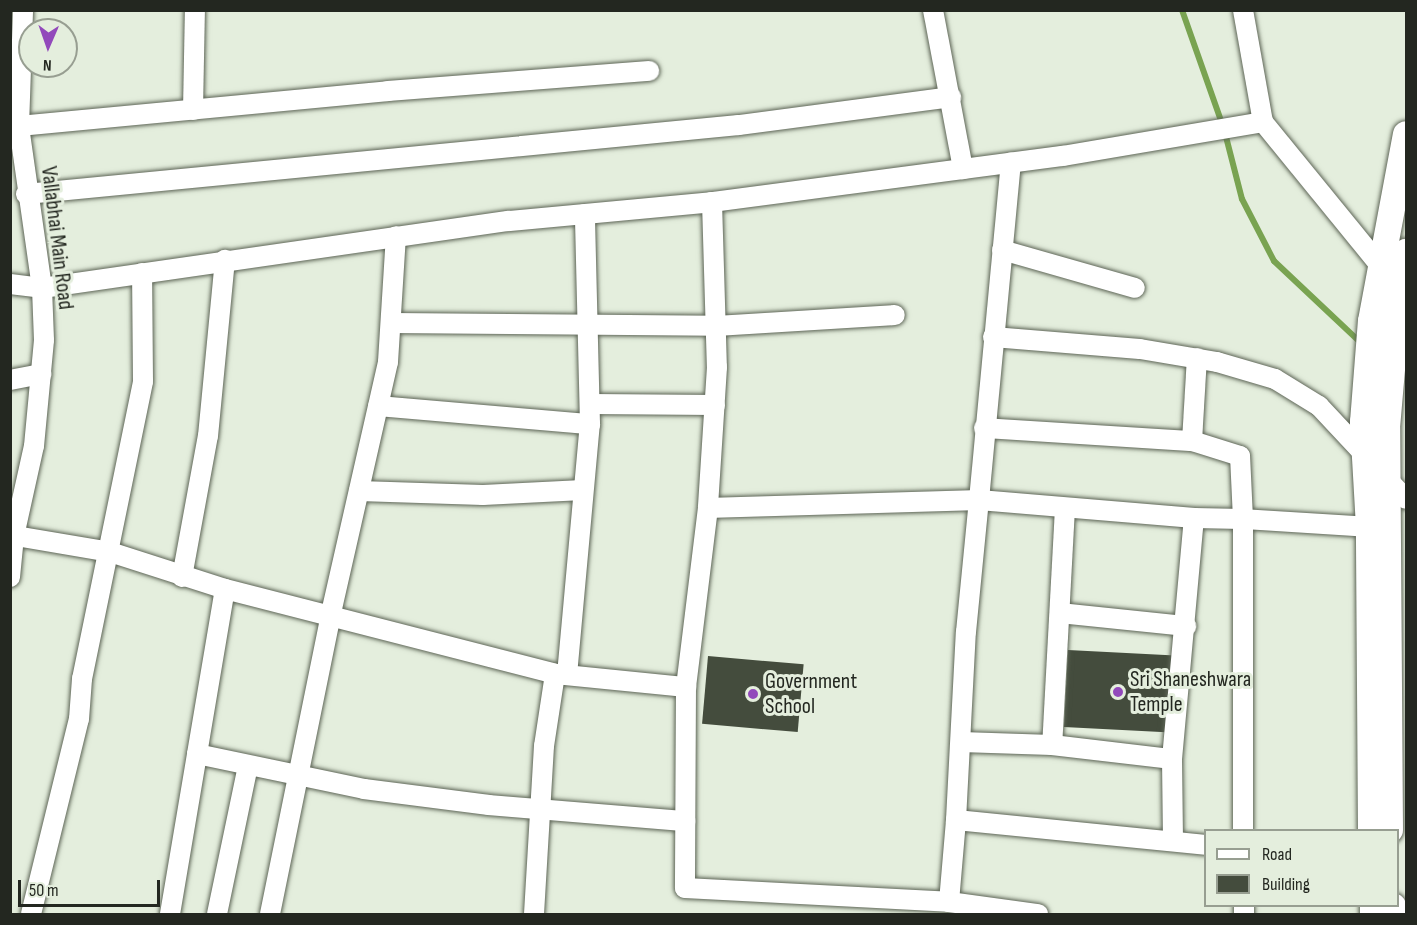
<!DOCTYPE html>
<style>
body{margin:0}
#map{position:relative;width:1417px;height:925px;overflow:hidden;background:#e4eedd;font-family:"Sofia Sans Condensed",sans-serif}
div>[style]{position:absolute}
.stream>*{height:6px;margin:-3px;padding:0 3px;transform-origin:3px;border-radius:3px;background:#79a351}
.building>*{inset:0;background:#444c3d;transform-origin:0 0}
.roads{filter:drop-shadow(0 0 2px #5d6556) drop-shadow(0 0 2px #5d6556)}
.minor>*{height:20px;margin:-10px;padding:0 10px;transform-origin:10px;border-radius:10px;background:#fff}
.major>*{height:26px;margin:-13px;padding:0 13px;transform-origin:13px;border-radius:13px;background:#fff}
.dots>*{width:16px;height:16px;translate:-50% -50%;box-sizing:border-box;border:3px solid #e4eedd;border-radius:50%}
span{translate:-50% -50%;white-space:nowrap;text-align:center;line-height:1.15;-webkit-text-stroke:6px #e4eedd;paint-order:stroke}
.street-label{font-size:22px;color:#232720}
.poi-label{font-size:22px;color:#232720}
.left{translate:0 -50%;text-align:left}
.frame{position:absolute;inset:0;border:12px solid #232720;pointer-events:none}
.legend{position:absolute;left:1204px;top:829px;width:195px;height:78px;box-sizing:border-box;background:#e4eedd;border:2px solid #979e91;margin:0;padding:8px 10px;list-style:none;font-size:18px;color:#232720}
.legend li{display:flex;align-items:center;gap:12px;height:30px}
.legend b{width:30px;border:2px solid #979e91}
.north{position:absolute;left:18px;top:18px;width:60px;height:60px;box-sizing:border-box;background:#e4eedd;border:2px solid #979e91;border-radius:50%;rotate:182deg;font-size:16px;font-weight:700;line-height:24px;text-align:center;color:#232720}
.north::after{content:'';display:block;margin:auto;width:21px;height:27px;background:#9249bb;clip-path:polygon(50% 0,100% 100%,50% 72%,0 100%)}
.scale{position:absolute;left:18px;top:880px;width:142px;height:27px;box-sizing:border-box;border:3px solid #232720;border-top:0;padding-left:8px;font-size:18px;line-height:21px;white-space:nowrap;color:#232720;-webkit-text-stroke:4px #e4eedd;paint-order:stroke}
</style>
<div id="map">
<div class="stream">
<div style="left:1182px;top:10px;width:126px;rotate:70.6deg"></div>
<div style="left:1224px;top:129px;width:72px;rotate:75.6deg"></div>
<div style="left:1242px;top:199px;width:70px;rotate:62.7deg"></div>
<div style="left:1274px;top:261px;width:122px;rotate:43.3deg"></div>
</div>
<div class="building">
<div style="left:1068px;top:650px;width:107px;height:77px;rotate:3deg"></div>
<div style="left:708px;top:656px;width:96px;height:68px;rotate:5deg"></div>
</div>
<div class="roads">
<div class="minor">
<div style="left:933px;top:10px;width:162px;rotate:79.3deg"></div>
<div style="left:1243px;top:10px;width:114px;rotate:79.9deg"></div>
<div style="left:193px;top:110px;width:100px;rotate:-88.9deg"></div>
<div style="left:19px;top:126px;width:371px;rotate:-5.4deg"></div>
<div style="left:388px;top:91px;width:262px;rotate:-4.4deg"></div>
<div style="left:26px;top:194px;width:716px;rotate:-5.53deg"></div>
<div style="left:739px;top:125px;width:214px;rotate:-7.5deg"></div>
<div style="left:712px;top:202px;width:354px;rotate:-7.5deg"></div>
<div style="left:1063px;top:156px;width:203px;rotate:-9.6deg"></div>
<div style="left:1263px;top:122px;width:196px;rotate:50.8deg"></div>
<div style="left:1002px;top:250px;width:138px;rotate:15.9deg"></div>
<div style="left:10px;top:284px;width:32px;rotate:7deg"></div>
<div style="left:42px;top:288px;width:472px;rotate:-8.2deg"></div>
<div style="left:509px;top:221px;width:204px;rotate:-5.3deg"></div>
<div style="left:712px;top:202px;width:165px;rotate:88.3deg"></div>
<div style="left:717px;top:367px;width:141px;rotate:93.7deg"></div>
<div style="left:391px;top:323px;width:325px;rotate:0.5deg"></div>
<div style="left:716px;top:326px;width:179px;rotate:-3.5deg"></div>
<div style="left:993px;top:337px;width:147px;rotate:4.7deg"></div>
<div style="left:1140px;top:349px;width:78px;rotate:9.6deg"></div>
<div style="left:1217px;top:362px;width:60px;rotate:16.3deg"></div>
<div style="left:1275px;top:379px;width:52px;rotate:31.5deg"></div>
<div style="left:1319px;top:406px;width:127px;rotate:46.9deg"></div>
<div style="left:10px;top:380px;width:32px;rotate:-11deg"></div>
<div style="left:590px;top:404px;width:125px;rotate:0.5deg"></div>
<div style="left:378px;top:406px;width:213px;rotate:4.9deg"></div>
<div style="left:984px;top:428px;width:208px;rotate:3.6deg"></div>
<div style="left:1192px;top:441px;width:83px;rotate:-86.6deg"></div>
<div style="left:359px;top:491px;width:124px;rotate:1.8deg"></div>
<div style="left:483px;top:495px;width:100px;rotate:-2.9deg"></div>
<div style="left:1065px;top:508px;width:237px;rotate:93.1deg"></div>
<div style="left:1052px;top:745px;width:121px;rotate:6.7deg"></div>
<div style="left:1172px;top:759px;width:242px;rotate:-84.8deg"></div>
<div style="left:10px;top:535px;width:101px;rotate:9.6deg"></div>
<div style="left:110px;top:552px;width:121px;rotate:17.8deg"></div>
<div style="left:225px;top:589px;width:341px;rotate:14.4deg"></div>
<div style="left:555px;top:674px;width:132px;rotate:5.7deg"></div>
<div style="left:686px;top:687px;width:201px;rotate:90.3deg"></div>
<div style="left:685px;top:888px;width:264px;rotate:3deg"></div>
<div style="left:949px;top:902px;width:90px;rotate:7.7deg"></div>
<div style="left:10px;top:577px;width:41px;rotate:-84.4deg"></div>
<div style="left:14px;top:536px;width:92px;rotate:-77.5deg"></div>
<div style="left:34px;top:446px;width:106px;rotate:-84.6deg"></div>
<div style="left:44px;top:340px;width:52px;rotate:-92.2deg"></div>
<div style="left:42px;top:288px;width:164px;rotate:-98.1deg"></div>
<div style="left:19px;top:126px;width:116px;rotate:-88deg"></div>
<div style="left:182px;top:577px;width:143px;rotate:-79.6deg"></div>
<div style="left:208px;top:436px;width:177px;rotate:-84.5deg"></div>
<div style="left:1060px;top:613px;width:127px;rotate:5.9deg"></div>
<div style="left:567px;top:675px;width:252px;rotate:-84.8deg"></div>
<div style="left:590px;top:424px;width:210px;rotate:-91.4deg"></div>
<div style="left:686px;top:687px;width:180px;rotate:-83deg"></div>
<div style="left:708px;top:508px;width:271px;rotate:-1.7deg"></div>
<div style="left:979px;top:500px;width:339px;rotate:-84.6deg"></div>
<div style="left:961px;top:742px;width:91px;rotate:1.9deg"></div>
<div style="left:197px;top:754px;width:167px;rotate:-80.4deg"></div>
<div style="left:1172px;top:759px;width:82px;rotate:89.3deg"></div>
<div style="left:956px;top:820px;width:188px;rotate:-87deg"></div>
<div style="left:966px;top:632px;width:133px;rotate:-84.4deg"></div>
<div style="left:979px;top:500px;width:216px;rotate:4.8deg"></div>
<div style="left:1194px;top:518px;width:49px;rotate:1.2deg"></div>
<div style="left:1243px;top:519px;width:63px;rotate:-92.7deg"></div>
<div style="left:1240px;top:456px;width:50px;rotate:-162.6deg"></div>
<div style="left:1243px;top:830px;width:311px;rotate:-90deg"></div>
<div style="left:1243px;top:519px;width:126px;rotate:3.6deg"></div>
<div style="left:949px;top:902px;width:82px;rotate:-85.1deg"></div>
<div style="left:956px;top:820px;width:251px;rotate:5.7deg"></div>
<div style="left:1244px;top:906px;width:8px;rotate:90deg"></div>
<div style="left:31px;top:914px;width:201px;rotate:-76.2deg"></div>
<div style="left:79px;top:719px;width:40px;rotate:-85.7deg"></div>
<div style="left:82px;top:679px;width:304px;rotate:-78.4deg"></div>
<div style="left:143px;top:381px;width:108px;rotate:-90.5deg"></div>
<div style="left:170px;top:914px;width:162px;rotate:-80.4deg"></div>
<div style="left:197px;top:754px;width:171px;rotate:11.8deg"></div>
<div style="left:364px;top:789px;width:126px;rotate:7.3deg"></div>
<div style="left:489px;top:805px;width:197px;rotate:4.7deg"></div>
<div style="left:217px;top:914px;width:152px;rotate:-78.2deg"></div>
<div style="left:270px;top:914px;width:307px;rotate:-78.5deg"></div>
<div style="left:331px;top:613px;width:257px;rotate:-77.2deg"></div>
<div style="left:388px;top:362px;width:126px;rotate:-86.4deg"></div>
<div style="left:534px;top:914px;width:168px;rotate:-86.6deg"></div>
<div style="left:544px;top:746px;width:73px;rotate:-81.3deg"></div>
</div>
<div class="major">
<div style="left:1371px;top:830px;width:303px;rotate:-90.4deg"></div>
<div style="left:1369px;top:527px;width:105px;rotate:-93.3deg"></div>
<div style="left:1363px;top:422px;width:101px;rotate:-85.5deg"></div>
<div style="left:1371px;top:321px;width:190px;rotate:-79.4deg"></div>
<div style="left:1390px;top:830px;width:402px;rotate:-90.4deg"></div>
<div style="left:1387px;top:428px;width:141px;rotate:-85.1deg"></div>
<div style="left:1399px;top:288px;width:37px;rotate:-79deg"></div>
<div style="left:1373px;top:906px;width:8px;rotate:90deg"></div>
<div style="left:1393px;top:906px;width:8px;rotate:90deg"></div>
</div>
</div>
<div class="dots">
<div style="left:1118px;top:692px;background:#9249bb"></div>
<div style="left:753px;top:694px;background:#9249bb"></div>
</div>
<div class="street-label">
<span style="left:57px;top:238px;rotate:83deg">Vallabhai Main Road</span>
</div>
<div class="poi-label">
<span class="left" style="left:1130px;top:692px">Sri Shaneshwara<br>Temple</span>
<span class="left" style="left:765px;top:694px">Government<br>School</span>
</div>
<div class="frame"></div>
<ul class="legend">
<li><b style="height:8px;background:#fff"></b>Road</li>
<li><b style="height:16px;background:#444c3d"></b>Building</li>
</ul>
<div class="north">N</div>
<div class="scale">50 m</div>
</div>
